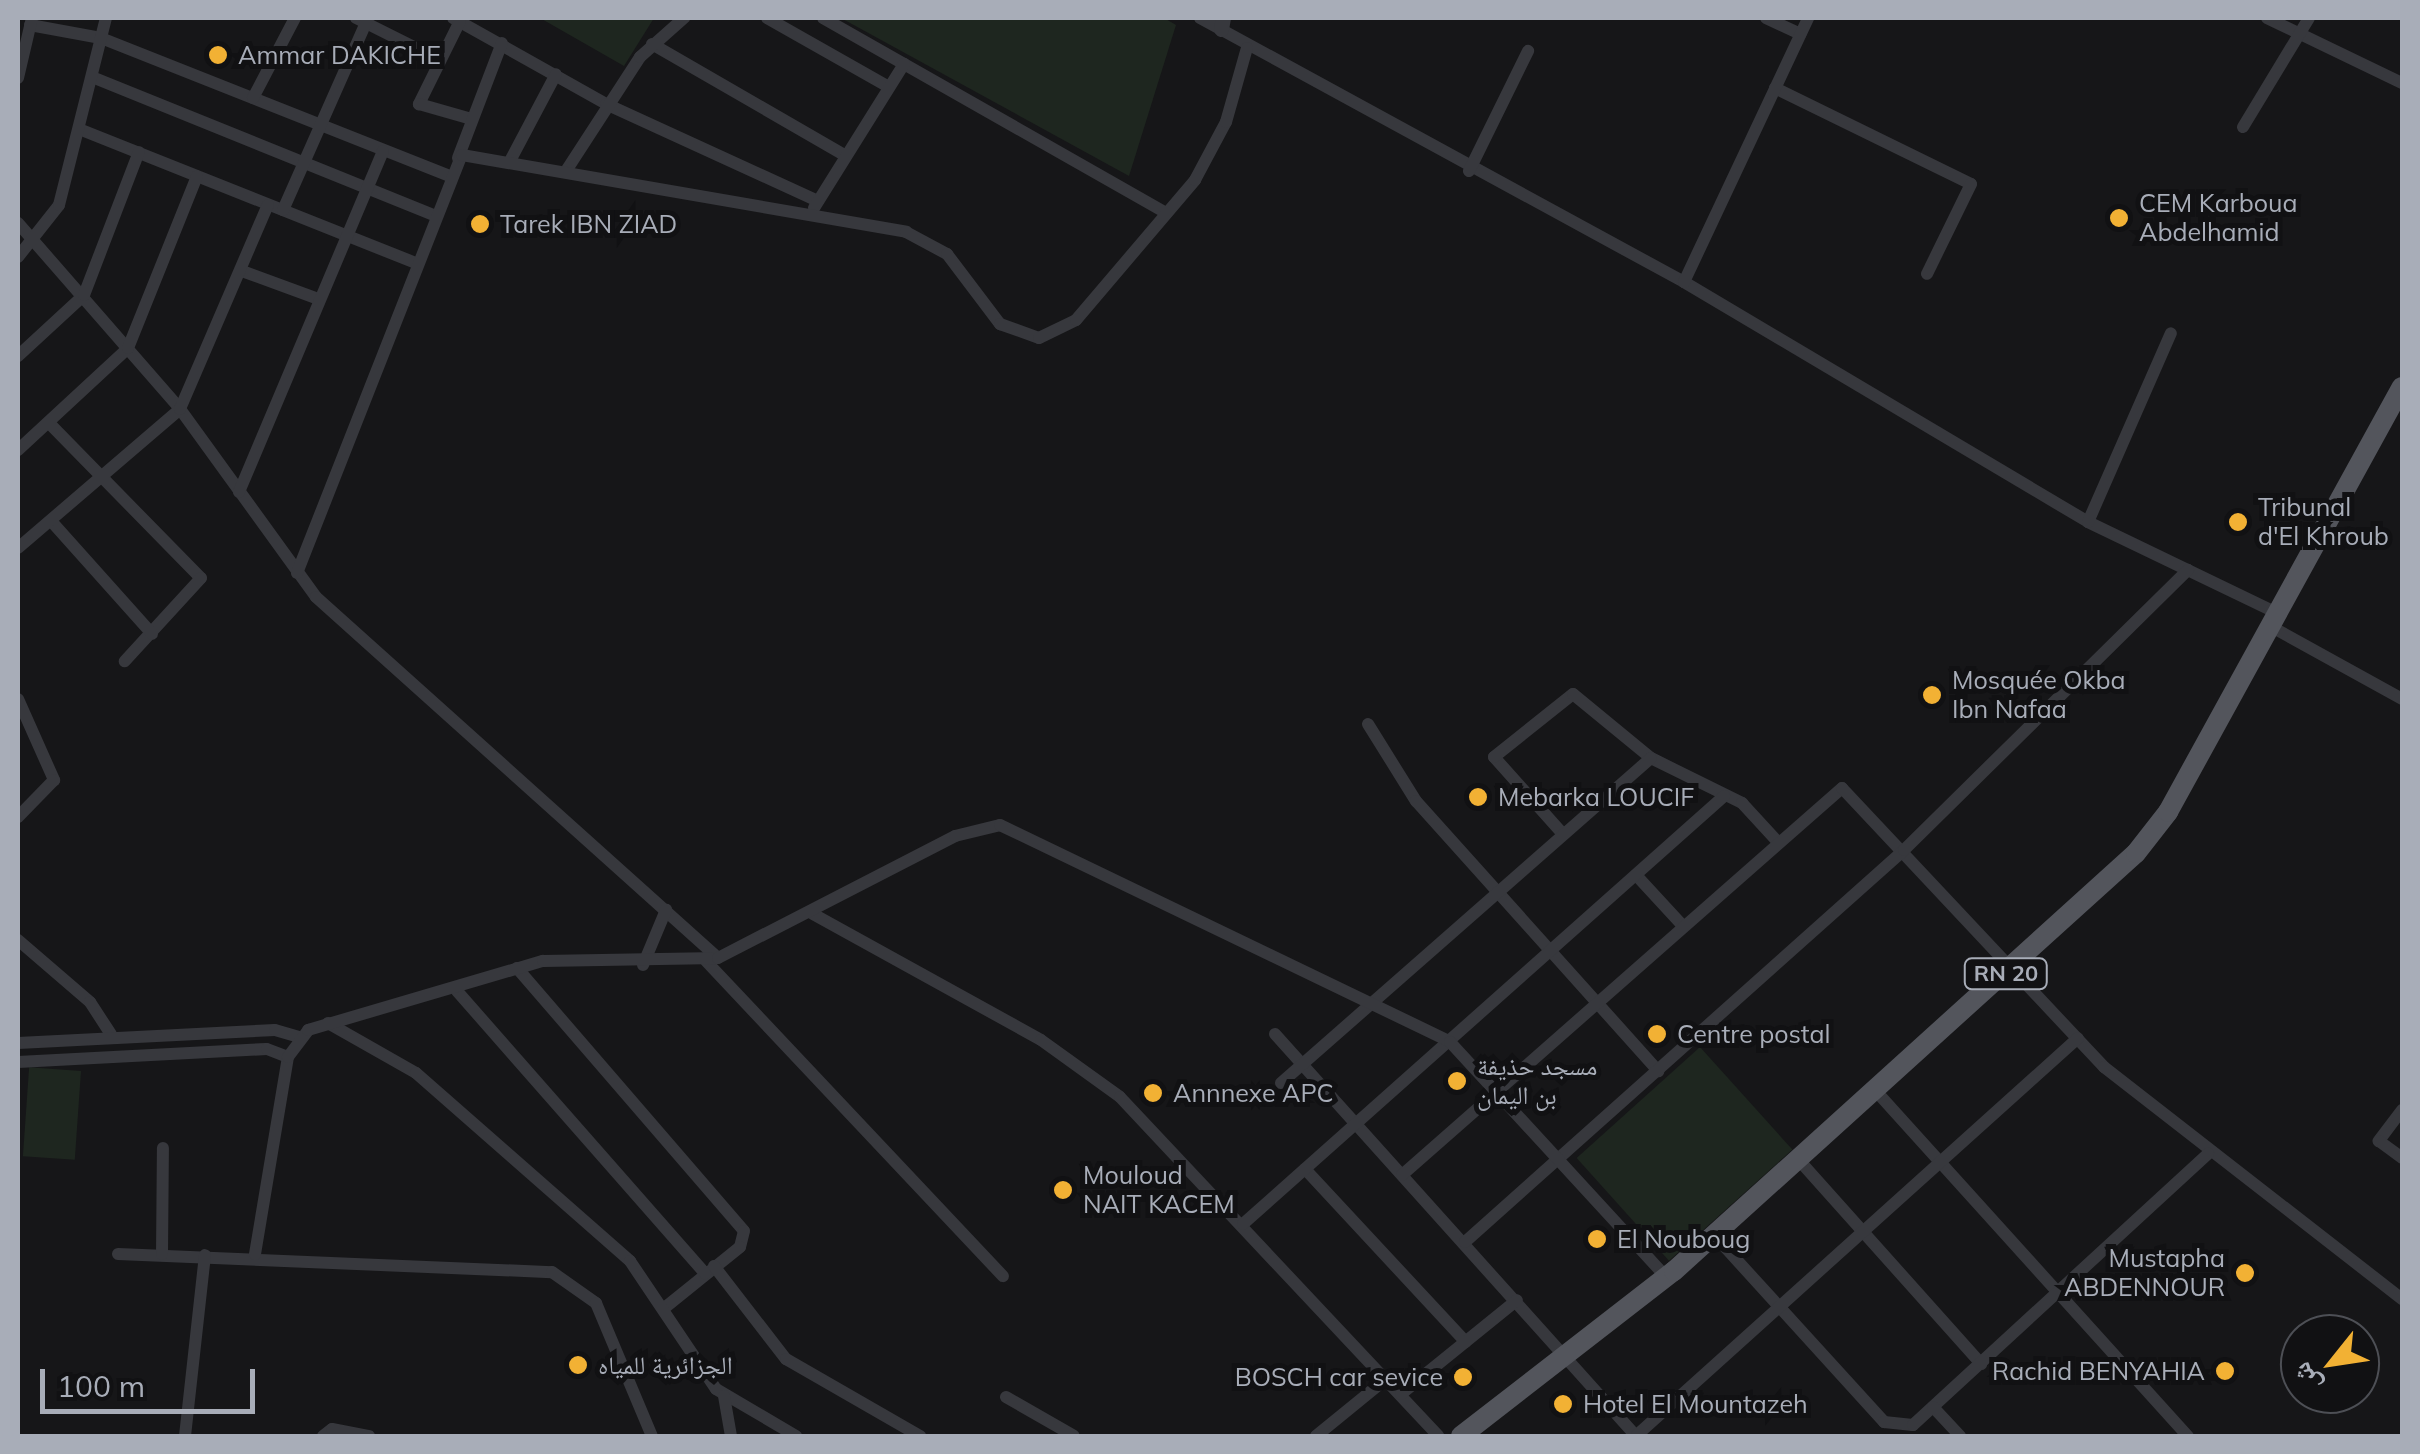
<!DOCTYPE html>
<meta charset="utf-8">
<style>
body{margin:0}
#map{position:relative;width:2420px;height:1454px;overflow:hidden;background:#161618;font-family:Mulish,"Noto Naskh Arabic",sans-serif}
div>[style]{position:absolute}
.green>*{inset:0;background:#1e261f;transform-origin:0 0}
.minor>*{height:12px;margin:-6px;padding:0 6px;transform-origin:6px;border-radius:6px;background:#37383d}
.tertiary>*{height:15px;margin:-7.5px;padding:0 7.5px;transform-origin:7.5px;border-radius:7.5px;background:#37383d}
.primary>*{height:20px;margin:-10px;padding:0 10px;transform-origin:10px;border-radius:10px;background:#53555c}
.dots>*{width:28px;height:28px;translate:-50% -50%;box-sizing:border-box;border:5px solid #111113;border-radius:50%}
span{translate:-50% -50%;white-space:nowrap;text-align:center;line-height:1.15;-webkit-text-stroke:10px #111113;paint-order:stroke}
.shield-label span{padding:2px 8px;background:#111113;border:2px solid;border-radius:8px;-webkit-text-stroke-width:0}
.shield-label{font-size:22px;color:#a8adb8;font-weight:700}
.poi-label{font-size:25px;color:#a8adb8}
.left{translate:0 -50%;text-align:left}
.right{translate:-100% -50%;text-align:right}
.frame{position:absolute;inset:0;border:20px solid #a8adb8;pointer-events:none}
.north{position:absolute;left:2280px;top:1314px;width:100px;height:100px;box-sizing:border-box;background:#111113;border:2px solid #4d4f55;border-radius:50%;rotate:240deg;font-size:28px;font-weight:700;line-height:40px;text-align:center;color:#a8adb8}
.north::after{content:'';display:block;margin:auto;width:35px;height:45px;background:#f2b134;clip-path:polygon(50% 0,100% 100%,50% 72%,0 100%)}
.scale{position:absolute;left:40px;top:1369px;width:215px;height:45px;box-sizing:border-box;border:5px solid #a8adb8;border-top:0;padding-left:12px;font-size:30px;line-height:35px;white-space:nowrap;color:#a8adb8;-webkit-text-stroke:8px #111113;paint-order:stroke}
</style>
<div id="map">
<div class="green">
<div style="clip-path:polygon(540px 18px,654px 18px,624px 66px)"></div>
<div style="clip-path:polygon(841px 18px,1164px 18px,1176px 25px,1129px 176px)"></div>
<div style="left:1700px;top:1047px;width:138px;height:166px;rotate:48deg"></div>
<div style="left:81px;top:1071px;width:89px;height:52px;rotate:94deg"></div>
</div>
<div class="minor">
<div style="left:356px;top:18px;width:94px;rotate:26.6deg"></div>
<div style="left:453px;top:18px;width:176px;rotate:29.3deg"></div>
<div style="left:606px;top:104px;width:233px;rotate:24.6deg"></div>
<div style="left:767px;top:18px;width:140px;rotate:29.5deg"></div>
<div style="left:823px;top:18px;width:395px;rotate:29.6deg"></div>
<div style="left:1200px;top:18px;width:551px;rotate:28.61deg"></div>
<div style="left:1684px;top:282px;width:470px;rotate:30.7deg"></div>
<div style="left:2088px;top:522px;width:210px;rotate:25.7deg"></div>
<div style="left:1766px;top:18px;width:38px;rotate:25deg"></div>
<div style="left:2267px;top:18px;width:150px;rotate:25.7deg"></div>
<div style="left:460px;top:21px;width:93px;rotate:116.3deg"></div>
<div style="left:419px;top:104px;width:51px;rotate:15.9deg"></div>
<div style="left:30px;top:25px;width:72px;rotate:10.4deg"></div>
<div style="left:101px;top:38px;width:374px;rotate:21.6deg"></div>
<div style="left:652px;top:44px;width:224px;rotate:30deg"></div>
<div style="left:92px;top:77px;width:369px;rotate:22deg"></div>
<div style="left:18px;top:78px;width:62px;rotate:-76.9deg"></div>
<div style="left:1775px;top:88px;width:218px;rotate:26.1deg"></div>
<div style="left:1971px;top:184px;width:100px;rotate:116.1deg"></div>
<div style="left:253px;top:98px;width:90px;rotate:-62.3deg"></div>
<div style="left:2243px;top:127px;width:127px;rotate:-58.8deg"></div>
<div style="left:79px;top:129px;width:363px;rotate:21.7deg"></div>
<div style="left:458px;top:158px;width:123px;rotate:-69.1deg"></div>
<div style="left:510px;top:161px;width:98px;rotate:-62.1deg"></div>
<div style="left:566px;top:171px;width:136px;rotate:-57deg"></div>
<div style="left:640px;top:57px;width:59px;rotate:-41.6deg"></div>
<div style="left:1469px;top:171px;width:134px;rotate:-63.8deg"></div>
<div style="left:814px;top:208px;width:170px;rotate:-58deg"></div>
<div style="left:283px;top:210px;width:210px;rotate:-66.1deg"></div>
<div style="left:18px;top:223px;width:247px;rotate:48.9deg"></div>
<div style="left:180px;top:409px;width:232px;rotate:54.1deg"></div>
<div style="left:316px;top:597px;width:540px;rotate:41.92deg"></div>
<div style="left:18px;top:257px;width:66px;rotate:-51.7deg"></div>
<div style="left:59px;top:205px;width:193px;rotate:-75.9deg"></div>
<div style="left:242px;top:271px;width:81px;rotate:20.2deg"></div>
<div style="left:1684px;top:282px;width:292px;rotate:-64.8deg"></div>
<div style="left:18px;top:356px;width:90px;rotate:-42.7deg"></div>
<div style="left:84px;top:295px;width:153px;rotate:-69deg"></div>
<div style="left:49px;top:423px;width:217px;rotate:45.6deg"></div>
<div style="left:201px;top:578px;width:113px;rotate:132.5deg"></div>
<div style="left:18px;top:450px;width:150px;rotate:-42.8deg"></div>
<div style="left:128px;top:348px;width:185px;rotate:-68.1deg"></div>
<div style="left:239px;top:492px;width:370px;rotate:-67.1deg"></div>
<div style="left:52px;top:522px;width:150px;rotate:48.2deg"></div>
<div style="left:2088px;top:522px;width:206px;rotate:-66.3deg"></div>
<div style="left:18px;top:548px;width:213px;rotate:-40.6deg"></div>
<div style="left:180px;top:409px;width:222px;rotate:-66.7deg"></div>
<div style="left:297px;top:573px;width:449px;rotate:-68.5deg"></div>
<div style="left:462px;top:155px;width:451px;rotate:9.8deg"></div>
<div style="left:906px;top:232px;width:47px;rotate:28.2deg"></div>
<div style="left:947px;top:254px;width:88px;rotate:52.9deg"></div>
<div style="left:1000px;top:324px;width:41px;rotate:19.7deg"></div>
<div style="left:1039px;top:338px;width:41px;rotate:-25.9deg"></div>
<div style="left:1076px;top:320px;width:184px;rotate:-49.6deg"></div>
<div style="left:1195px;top:180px;width:66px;rotate:-61.9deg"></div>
<div style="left:1226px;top:122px;width:77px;rotate:-74.2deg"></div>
<div style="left:2270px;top:626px;width:151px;rotate:28.9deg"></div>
<div style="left:18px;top:699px;width:89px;rotate:66deg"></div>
<div style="left:54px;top:780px;width:52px;rotate:134.2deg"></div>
<div style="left:1368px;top:724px;width:91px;rotate:58.1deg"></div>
<div style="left:1416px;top:801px;width:363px;rotate:48.1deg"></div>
<div style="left:1562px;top:833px;width:102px;rotate:-131.8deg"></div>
<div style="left:1494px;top:757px;width:101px;rotate:-38.6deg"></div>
<div style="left:1573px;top:694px;width:101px;rotate:39.4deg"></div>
<div style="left:1651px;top:758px;width:102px;rotate:26.3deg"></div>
<div style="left:1742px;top:803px;width:52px;rotate:47.4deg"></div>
<div style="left:1636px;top:875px;width:69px;rotate:47.3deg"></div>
<div style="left:813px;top:914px;width:260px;rotate:28.9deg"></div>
<div style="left:1041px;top:1040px;width:97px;rotate:35.8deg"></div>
<div style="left:1120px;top:1097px;width:465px;rotate:46.8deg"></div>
<div style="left:18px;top:940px;width:95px;rotate:40.7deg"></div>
<div style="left:90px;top:1002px;width:38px;rotate:57deg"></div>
<div style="left:706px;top:961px;width:433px;rotate:46.7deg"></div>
<div style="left:643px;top:965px;width:60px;rotate:-67.3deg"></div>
<div style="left:517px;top:968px;width:347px;rotate:49.2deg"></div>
<div style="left:744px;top:1231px;width:16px;rotate:104deg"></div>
<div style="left:740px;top:1247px;width:94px;rotate:141.1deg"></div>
<div style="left:457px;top:991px;width:376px;rotate:48.7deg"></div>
<div style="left:328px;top:1023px;width:101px;rotate:29.6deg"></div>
<div style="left:416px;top:1073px;width:285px;rotate:41.3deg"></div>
<div style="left:630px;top:1261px;width:154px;rotate:56.1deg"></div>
<div style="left:716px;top:1389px;width:93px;rotate:30.4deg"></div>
<div style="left:1275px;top:1034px;width:540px;rotate:48.08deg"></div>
<div style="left:18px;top:1043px;width:257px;rotate:-2.9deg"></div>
<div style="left:275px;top:1030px;width:26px;rotate:16deg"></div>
<div style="left:18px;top:1062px;width:249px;rotate:-3deg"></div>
<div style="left:267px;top:1049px;width:22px;rotate:21deg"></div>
<div style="left:1281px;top:1083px;width:492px;rotate:-41.3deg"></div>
<div style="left:1875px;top:1090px;width:467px;rotate:47.9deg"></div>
<div style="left:2402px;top:1110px;width:39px;rotate:127deg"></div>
<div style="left:2379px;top:1141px;width:29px;rotate:36deg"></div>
<div style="left:1798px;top:1159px;width:275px;rotate:48.2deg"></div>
<div style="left:1305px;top:1169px;width:236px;rotate:47.1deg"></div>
<div style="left:1402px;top:1175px;width:586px;rotate:-41.33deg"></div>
<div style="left:1842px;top:788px;width:383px;rotate:46.8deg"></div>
<div style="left:2104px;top:1067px;width:378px;rotate:37.9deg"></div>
<div style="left:1243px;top:1224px;width:644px;rotate:-41.66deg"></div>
<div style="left:1714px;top:1235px;width:253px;rotate:47.7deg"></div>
<div style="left:1884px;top:1422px;width:29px;rotate:6deg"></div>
<div style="left:1913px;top:1425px;width:401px;rotate:-42.6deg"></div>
<div style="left:1465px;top:1242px;width:589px;rotate:-41.76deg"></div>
<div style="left:1904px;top:850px;width:399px;rotate:-44.6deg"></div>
<div style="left:118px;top:1254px;width:434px;rotate:2.4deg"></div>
<div style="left:552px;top:1272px;width:54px;rotate:35.2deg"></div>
<div style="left:596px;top:1303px;width:144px;rotate:67.2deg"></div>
<div style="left:162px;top:1254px;width:106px;rotate:-89.5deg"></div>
<div style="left:255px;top:1254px;width:200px;rotate:-80.5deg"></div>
<div style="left:288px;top:1057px;width:34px;rotate:-53deg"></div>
<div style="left:308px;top:1030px;width:245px;rotate:-16.4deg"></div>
<div style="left:543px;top:961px;width:175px;rotate:-1deg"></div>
<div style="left:718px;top:958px;width:267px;rotate:-27.2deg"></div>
<div style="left:955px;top:836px;width:46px;rotate:-13.7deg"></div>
<div style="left:1000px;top:825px;width:500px;rotate:25.7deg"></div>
<div style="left:1450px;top:1042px;width:319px;rotate:47.4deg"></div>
<div style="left:714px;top:1266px;width:118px;rotate:52.3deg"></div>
<div style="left:786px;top:1359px;width:155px;rotate:29.9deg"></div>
<div style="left:1401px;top:1394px;width:149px;rotate:-39deg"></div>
<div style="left:724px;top:1396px;width:41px;rotate:80.1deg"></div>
<div style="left:1006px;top:1397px;width:78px;rotate:29.8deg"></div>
<div style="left:1933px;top:1407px;width:40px;rotate:47deg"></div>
<div style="left:1637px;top:1435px;width:593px;rotate:-41.99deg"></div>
<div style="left:185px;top:1436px;width:182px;rotate:-83.7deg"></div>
<div style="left:323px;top:1436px;width:11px;rotate:-38deg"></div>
<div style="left:332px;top:1429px;width:38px;rotate:11deg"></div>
<div style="left:1316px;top:1436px;width:92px;rotate:-39.2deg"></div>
</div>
<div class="tertiary">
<div style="left:1221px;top:29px;width:11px;rotate:-80deg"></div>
</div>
<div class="primary">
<div style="left:1461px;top:1436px;width:269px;rotate:-37.8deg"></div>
<div style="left:1674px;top:1271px;width:623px;rotate:-42.14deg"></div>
<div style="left:2136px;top:853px;width:52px;rotate:-52deg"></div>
<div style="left:2168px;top:812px;width:485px;rotate:-61.2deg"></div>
</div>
<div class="dots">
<div style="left:218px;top:55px;background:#f2b134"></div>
<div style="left:2119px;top:218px;background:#f2b134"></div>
<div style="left:480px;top:224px;background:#f2b134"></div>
<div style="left:2238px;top:522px;background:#f2b134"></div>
<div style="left:1932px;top:695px;background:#f2b134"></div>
<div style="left:1478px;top:797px;background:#f2b134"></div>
<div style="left:1657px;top:1034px;background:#f2b134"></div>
<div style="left:1457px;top:1081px;background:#f2b134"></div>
<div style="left:1153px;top:1093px;background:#f2b134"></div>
<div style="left:1063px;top:1190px;background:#f2b134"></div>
<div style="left:1597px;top:1239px;background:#f2b134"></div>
<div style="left:2245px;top:1273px;background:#f2b134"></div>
<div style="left:578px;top:1365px;background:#f2b134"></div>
<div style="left:2225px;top:1371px;background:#f2b134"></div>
<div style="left:1463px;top:1377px;background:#f2b134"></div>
<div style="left:1563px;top:1404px;background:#f2b134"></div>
</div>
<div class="shield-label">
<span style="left:2006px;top:974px">RN 20</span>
</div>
<div class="poi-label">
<span class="left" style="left:238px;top:55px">Ammar DAKICHE</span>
<span class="left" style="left:2139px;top:218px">CEM Karboua<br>Abdelhamid</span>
<span class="left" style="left:500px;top:224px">Tarek IBN ZIAD</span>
<span class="left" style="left:2258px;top:522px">Tribunal<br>d'El Khroub</span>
<span class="left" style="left:1952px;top:695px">Mosquée Okba<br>Ibn Nafaa</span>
<span class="left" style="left:1498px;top:797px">Mebarka LOUCIF</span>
<span class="left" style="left:1677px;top:1034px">Centre postal</span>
<span class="left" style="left:1477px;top:1081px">مسجد حذيفة<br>بن اليمان</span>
<span class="left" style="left:1173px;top:1093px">Annnexe APC</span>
<span class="left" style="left:1083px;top:1190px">Mouloud<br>NAIT KACEM</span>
<span class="left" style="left:1617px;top:1239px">El Nouboug</span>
<span class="right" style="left:2225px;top:1273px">Mustapha<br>ABDENNOUR</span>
<span class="left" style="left:598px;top:1365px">الجزائرية للمياه</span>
<span class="right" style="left:2205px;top:1371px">Rachid BENYAHIA</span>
<span class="right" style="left:1443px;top:1377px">BOSCH car sevice</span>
<span class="left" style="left:1583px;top:1404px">Hotel El Mountazeh</span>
</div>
<div class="frame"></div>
<div class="north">ش</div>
<div class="scale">100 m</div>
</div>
